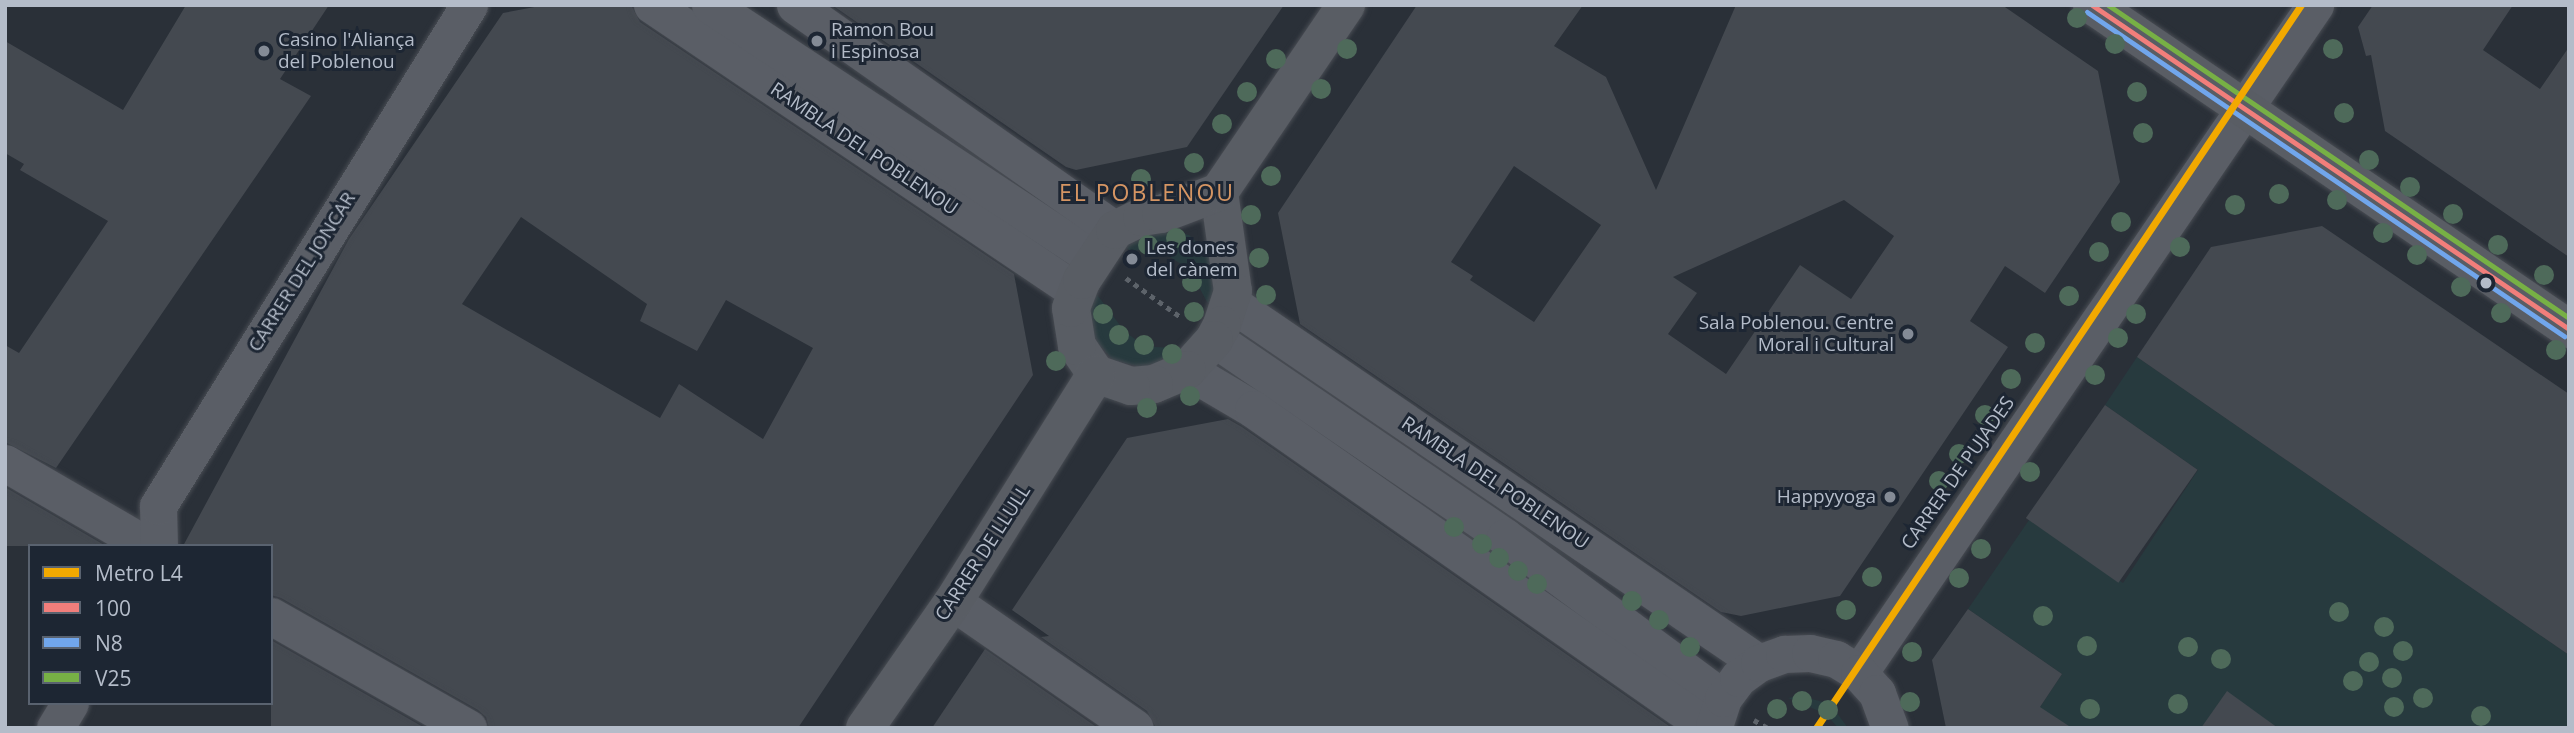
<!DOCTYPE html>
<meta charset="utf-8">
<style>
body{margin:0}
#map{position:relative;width:2574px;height:733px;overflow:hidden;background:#2a3038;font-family:"Open Sans",sans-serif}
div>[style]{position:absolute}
.green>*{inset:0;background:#273a3e}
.building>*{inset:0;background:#444950;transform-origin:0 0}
.path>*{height:4.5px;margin-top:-2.25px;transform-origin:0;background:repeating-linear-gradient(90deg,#5d636a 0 5px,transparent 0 10px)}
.roads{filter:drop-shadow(0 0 2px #484c53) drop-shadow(0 0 2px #484c53)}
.street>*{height:37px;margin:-18.5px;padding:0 18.5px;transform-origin:18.5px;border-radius:18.5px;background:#5a5e66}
.secondary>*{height:38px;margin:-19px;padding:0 19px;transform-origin:19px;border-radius:19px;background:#595d64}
.bus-1>*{height:5px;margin:-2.5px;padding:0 2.5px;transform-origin:2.5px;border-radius:2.5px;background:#f17e7b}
.bus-2>*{height:5px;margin:-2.5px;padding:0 2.5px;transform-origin:2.5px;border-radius:2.5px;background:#71a6ec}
.bus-3>*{height:5px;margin:-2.5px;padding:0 2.5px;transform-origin:2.5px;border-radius:2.5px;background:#77b045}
.metro-1>*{height:7px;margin:-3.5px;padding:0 3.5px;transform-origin:3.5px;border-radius:3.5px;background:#f2a900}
.trees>*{width:20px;height:20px;margin:-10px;border-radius:50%;background:#4e6a5a}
.dots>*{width:19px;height:19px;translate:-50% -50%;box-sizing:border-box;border:4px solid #1d2633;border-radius:50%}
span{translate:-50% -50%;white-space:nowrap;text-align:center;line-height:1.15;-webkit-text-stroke:6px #1d2633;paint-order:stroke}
.poi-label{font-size:19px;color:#b4bcc9}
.left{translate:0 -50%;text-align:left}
.right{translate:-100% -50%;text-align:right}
.street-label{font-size:19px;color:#b4bcc9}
.quarter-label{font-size:23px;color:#d59563;letter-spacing:2px}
.frame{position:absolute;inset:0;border:7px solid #b4bcc9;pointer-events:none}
.legend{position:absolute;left:28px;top:544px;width:245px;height:161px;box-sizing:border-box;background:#1d2633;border:2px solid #59626f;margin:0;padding:9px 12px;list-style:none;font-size:21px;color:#b4bcc9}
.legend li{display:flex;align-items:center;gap:14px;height:35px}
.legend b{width:35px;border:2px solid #59626f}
</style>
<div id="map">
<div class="green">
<div style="clip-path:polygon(1164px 230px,1189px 235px,1209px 255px,1215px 268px,1213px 307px,1207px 302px,1193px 276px,1184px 266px,1170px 257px,1143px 250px,1130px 251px,1125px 246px)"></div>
<div style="clip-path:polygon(1095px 292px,1125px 332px,1138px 341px,1155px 347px,1175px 348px,1183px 353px,1172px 361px,1141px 367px,1113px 360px,1095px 340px,1089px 305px)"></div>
<div style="clip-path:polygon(2137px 357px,2569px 655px,2569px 728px,2043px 728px,2040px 707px,2062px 674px,1968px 609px,2029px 520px,2123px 583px,2198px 470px,2105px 405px)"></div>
<div style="clip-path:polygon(1801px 696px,1823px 702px,1834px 709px,1848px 728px,1838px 728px,1826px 714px,1788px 698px)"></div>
</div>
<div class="building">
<div style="clip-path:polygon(186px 5px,329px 5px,280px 79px,311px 96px,56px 468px,5px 442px,5px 345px,19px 353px,108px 221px,20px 170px,24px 164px,5px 153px,5px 41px,123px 110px)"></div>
<div style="clip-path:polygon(evenodd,545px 5px,631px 5px,640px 22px,1014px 274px,1033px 375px,798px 728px,489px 728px,486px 717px,478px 710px,281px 598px,271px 595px,271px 546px,183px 546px,349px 239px,503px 13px,545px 5px,521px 217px,647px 304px,640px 321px,697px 351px,726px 300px,813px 348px,763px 439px,679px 384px,660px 418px,462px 304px,521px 217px)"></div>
<div style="clip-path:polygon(832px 5px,1284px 5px,1187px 147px,1076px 170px,1066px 167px)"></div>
<div style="clip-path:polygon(evenodd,1417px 5px,1583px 5px,1554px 46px,1606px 77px,1656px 190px,1736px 5px,2002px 5px,2098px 71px,2120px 182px,2045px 293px,2005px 266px,1970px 321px,2008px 347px,1840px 596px,1741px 616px,1721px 612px,1300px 324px,1278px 213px,1417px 5px,1514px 166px,1601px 225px,1534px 322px,1470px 280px,1473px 276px,1451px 262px,1514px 166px,1417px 5px,1844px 200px,1894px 236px,1851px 299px,1800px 265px,1726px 374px,1668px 334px,1697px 293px,1673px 277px,1844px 200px)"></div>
<div style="clip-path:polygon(2373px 5px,2513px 5px,2483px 50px,2540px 89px,2569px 47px,2569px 257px,2385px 131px,2371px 55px,2366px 56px,2358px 27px)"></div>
<div style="clip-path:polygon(2322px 226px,2569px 394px,2569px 655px,2137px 357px,2211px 247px)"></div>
<div style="left:2105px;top:405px;width:113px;height:138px;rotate:35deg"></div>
<div style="clip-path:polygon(1228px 419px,1242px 427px,1672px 728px,1156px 728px,1147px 711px,1041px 637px,1049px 636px,1012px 610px,1127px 438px)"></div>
<div style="clip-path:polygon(5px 487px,106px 546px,5px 546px)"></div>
<div style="clip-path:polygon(1968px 609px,2062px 674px,2040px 707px,2072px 728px,1946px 728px,1932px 660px)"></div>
<div style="clip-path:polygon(271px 640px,425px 728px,271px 728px)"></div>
<div style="clip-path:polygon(985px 649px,1098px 728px,932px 728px)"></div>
<div style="clip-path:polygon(2227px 691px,2278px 728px,2201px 728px)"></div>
</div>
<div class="path">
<div style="left:1126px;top:278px;width:69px;rotate:35.5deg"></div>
<div style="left:1754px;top:720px;width:16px;rotate:30deg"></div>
</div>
<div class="roads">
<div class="street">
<div style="left:652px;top:5px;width:511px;rotate:34deg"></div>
<div style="left:710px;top:5px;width:445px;rotate:33.4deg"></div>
<div style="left:795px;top:5px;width:391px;rotate:35.1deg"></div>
<div style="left:1231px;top:303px;width:639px;rotate:34.29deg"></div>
<div style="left:1228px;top:348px;width:335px;rotate:34.3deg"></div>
<div style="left:1505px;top:537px;width:257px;rotate:36.5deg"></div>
<div style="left:1187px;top:370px;width:77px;rotate:30.6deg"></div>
<div style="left:1253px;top:409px;width:557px;rotate:34.98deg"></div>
<div style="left:5px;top:463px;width:165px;rotate:30.1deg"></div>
<div style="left:159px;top:546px;width:40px;rotate:-91.4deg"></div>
<div style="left:158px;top:506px;width:590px;rotate:-58.17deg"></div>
<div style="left:953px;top:602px;width:221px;rotate:34.7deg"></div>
<div style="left:271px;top:616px;width:227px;rotate:29.6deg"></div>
<div style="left:1859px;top:673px;width:809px;rotate:-55.68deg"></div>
<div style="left:1714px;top:726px;width:29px;rotate:-72deg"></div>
<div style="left:1723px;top:698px;width:25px;rotate:-53deg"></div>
<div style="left:1738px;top:678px;width:26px;rotate:-36deg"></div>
<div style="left:1759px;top:663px;width:27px;rotate:-20deg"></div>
<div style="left:1784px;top:654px;width:26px;rotate:-2deg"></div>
<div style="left:1810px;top:653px;width:27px;rotate:13deg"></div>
<div style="left:1836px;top:659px;width:27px;rotate:31deg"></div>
<div style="left:1859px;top:673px;width:27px;rotate:48deg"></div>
<div style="left:1877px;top:693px;width:37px;rotate:70deg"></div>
<div style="left:55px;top:728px;width:29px;rotate:-59deg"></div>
</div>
<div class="secondary">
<div style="left:2092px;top:5px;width:577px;rotate:34.19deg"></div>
<div style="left:1219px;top:192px;width:100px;rotate:82deg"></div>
<div style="left:1233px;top:291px;width:36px;rotate:108deg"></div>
<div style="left:1222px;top:325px;width:17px;rotate:118deg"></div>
<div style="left:1214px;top:340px;width:40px;rotate:132deg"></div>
<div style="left:1187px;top:370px;width:36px;rotate:157deg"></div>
<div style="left:1154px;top:384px;width:23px;rotate:175deg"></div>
<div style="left:1131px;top:386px;width:37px;rotate:-161deg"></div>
<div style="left:1096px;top:374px;width:34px;rotate:-124deg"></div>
<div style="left:1077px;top:346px;width:38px;rotate:-99deg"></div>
<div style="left:1071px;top:308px;width:30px;rotate:-69deg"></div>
<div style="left:1082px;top:280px;width:60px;rotate:-56.6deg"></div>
<div style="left:1115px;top:230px;width:30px;rotate:-26deg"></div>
<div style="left:1142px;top:217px;width:19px;rotate:-9deg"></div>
<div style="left:1161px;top:214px;width:62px;rotate:-20.8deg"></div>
<div style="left:1219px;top:192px;width:226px;rotate:-55.8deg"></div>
<div style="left:865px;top:728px;width:154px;rotate:-55.1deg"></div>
<div style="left:953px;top:602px;width:269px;rotate:-57.9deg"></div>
</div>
</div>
<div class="bus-1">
<div style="left:2092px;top:5px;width:577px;rotate:34.19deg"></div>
</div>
<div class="bus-2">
<div style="left:2087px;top:12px;width:577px;rotate:34.19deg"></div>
</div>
<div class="bus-3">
<div style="left:2108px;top:5px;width:557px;rotate:34.17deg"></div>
</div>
<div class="metro-1">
<div style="left:1816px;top:728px;width:871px;rotate:-56.15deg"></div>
</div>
<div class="trees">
<div style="left:2077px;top:18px"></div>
<div style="left:2115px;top:44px"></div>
<div style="left:1347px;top:49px"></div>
<div style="left:2333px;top:49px"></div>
<div style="left:1276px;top:59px"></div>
<div style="left:1321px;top:89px"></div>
<div style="left:1247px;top:92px"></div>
<div style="left:2137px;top:92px"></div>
<div style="left:2344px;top:113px"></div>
<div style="left:1222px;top:124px"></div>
<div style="left:2143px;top:133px"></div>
<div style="left:2369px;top:160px"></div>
<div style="left:1194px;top:163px"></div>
<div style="left:1271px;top:176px"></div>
<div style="left:1141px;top:179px"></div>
<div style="left:2410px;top:187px"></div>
<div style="left:2279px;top:194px"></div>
<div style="left:2337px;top:200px"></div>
<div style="left:2235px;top:205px"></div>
<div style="left:2453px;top:214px"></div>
<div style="left:1251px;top:215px"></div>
<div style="left:2121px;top:222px"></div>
<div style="left:2383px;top:233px"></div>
<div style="left:1176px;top:238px"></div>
<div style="left:1148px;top:245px"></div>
<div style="left:2498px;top:245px"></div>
<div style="left:2180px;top:247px"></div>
<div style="left:2099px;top:252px"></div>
<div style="left:2417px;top:255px"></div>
<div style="left:1259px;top:258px"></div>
<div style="left:2544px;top:275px"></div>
<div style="left:1192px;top:282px"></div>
<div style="left:2461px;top:287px"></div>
<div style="left:1266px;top:295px"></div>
<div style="left:2069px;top:296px"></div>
<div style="left:1194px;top:312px"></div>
<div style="left:2501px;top:313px"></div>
<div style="left:1103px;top:314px"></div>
<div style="left:2136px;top:314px"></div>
<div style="left:1119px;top:335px"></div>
<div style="left:2118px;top:338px"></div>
<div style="left:2035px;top:343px"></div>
<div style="left:1144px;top:345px"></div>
<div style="left:2556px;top:350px"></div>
<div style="left:1172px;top:354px"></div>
<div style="left:1056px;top:361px"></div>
<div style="left:2095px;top:375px"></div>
<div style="left:2011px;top:379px"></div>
<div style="left:1190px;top:396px"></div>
<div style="left:1147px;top:408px"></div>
<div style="left:1985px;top:415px"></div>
<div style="left:1959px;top:454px"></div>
<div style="left:2030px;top:472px"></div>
<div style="left:1939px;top:481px"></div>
<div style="left:1454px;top:527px"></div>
<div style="left:1482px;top:544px"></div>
<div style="left:1981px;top:549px"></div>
<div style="left:1499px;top:558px"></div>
<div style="left:1518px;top:571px"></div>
<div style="left:1872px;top:577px"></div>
<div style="left:1959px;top:578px"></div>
<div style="left:1537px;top:584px"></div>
<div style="left:1632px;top:601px"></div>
<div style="left:1846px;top:610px"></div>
<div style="left:2339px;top:612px"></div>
<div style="left:2043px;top:616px"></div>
<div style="left:1659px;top:620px"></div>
<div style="left:2384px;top:627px"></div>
<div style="left:2087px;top:646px"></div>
<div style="left:1690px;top:647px"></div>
<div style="left:2188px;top:647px"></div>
<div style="left:2403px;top:651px"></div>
<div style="left:1912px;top:652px"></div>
<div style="left:2221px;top:659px"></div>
<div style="left:2369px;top:662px"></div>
<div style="left:2392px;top:678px"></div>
<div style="left:2353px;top:681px"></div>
<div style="left:2423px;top:698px"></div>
<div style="left:1802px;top:701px"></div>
<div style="left:1910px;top:702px"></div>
<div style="left:2178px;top:704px"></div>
<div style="left:2394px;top:707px"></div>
<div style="left:1777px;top:709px"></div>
<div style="left:2090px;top:709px"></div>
<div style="left:1828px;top:710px"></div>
<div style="left:2481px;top:716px"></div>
</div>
<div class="dots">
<div style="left:817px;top:41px;background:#848b96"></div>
<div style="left:264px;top:51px;background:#848b96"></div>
<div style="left:1132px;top:259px;background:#848b96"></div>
<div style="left:2486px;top:283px;background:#b4bcc9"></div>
<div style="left:1908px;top:334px;background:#848b96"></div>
<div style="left:1890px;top:497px;background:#848b96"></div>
</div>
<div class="poi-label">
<span class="left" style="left:831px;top:41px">Ramon Bou<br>i Espinosa</span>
<span class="left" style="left:278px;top:51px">Casino l'Aliança<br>del Poblenou</span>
<span class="left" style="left:1146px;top:259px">Les dones<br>del cànem</span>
<span class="right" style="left:1894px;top:334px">Sala Poblenou. Centre<br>Moral i Cultural</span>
<span class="right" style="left:1876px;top:497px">Happyyoga</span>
</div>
<div class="street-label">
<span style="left:864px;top:149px;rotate:34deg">RAMBLA DEL POBLENOU</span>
<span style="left:302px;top:272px;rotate:-58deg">CARRER DEL JONCAR</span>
<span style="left:1958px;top:473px;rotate:-55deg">CARRER DE PUJADES</span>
<span style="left:1495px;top:483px;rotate:34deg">RAMBLA DEL POBLENOU</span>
<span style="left:983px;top:553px;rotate:-57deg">CARRER DE LLULL</span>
</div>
<div class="quarter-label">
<span style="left:1147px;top:192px">EL POBLENOU</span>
</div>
<div class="frame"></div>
<ul class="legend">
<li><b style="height:9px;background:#f2a900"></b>Metro L4</li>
<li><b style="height:9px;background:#f17e7b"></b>100</li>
<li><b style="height:9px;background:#71a6ec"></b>N8</li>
<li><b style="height:9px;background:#77b045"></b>V25</li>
</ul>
</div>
